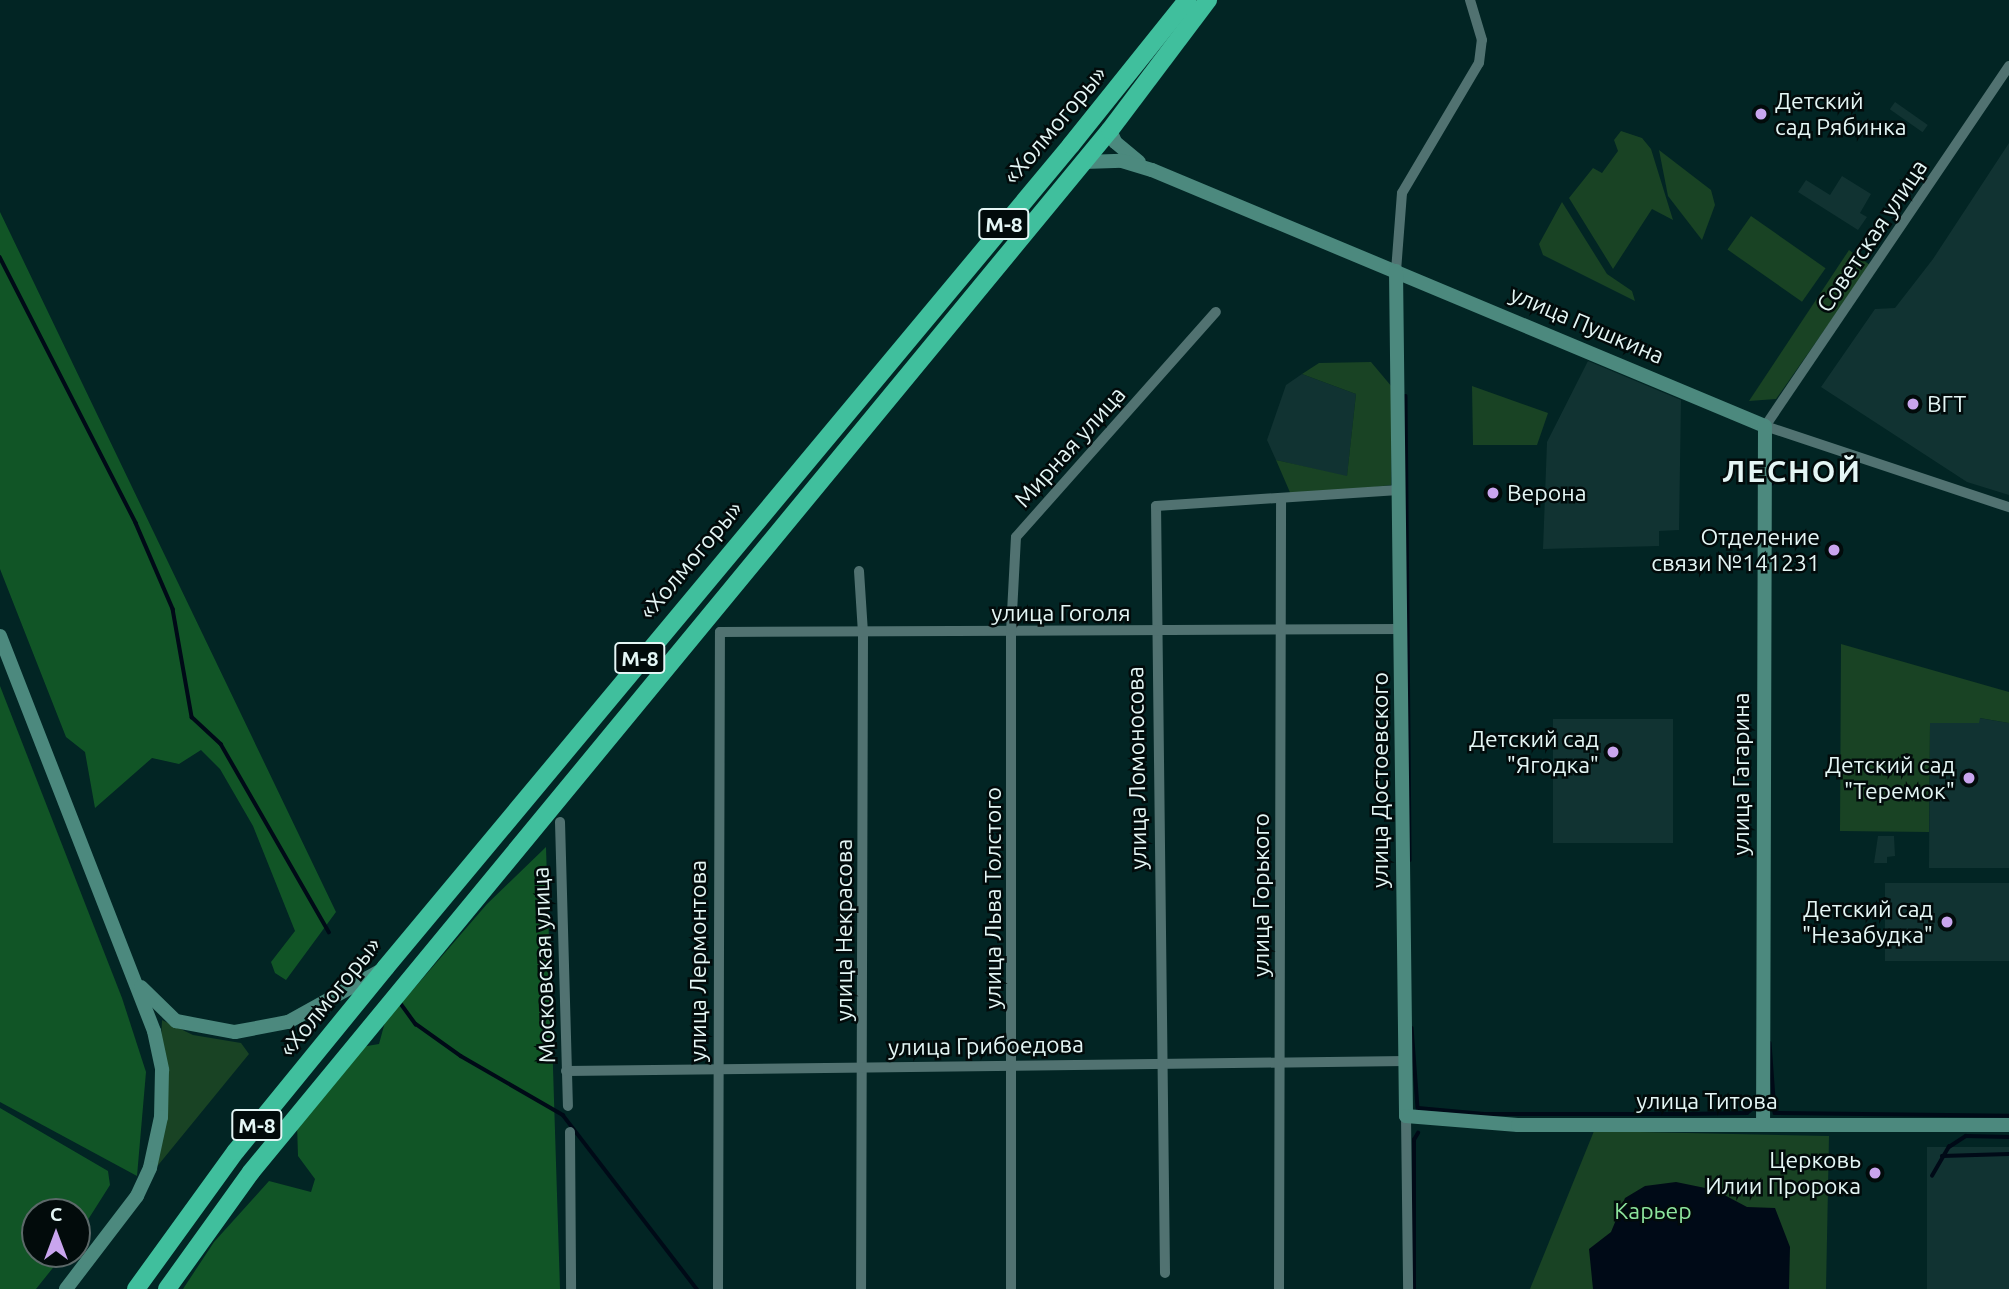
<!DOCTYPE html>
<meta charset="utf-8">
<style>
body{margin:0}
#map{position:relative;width:2009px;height:1289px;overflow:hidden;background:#022524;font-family:Ubuntu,sans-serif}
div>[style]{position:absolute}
.built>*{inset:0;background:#113332;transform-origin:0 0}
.green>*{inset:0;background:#194324;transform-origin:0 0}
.forest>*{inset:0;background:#115526}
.water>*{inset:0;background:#000a17}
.stream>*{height:3.5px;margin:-1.75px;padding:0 1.75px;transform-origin:1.75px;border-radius:1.75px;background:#000a17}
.street>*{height:10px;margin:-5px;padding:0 5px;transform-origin:5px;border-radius:5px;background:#517271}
.secondary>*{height:14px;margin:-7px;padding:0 7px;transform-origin:7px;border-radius:7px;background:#4c897e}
.highway>*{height:18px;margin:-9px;padding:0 9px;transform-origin:9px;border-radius:9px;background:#40bf9d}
.dots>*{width:19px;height:19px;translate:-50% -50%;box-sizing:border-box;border:4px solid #020b0b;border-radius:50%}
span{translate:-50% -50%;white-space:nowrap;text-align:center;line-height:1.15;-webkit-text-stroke:5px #020b0b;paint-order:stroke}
.shield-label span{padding:2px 5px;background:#020b0b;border:2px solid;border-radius:5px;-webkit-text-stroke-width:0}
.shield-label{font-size:21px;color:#e4f6f5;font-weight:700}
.poi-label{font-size:23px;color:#e4f6f5}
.left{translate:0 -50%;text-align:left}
.right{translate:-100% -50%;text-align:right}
.street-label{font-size:23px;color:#e4f6f5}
.park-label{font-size:23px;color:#8de59e}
.district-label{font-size:30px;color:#e4f6f5;font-weight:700;letter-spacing:2px}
.north{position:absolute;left:21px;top:1198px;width:70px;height:70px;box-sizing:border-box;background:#020b0b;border:2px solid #5c6969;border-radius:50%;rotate:0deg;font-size:19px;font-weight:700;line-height:28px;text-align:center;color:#e4f6f5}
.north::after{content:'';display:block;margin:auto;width:24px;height:32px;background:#c9a5ee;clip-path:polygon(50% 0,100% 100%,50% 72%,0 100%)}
</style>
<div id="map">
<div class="built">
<div style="left:1895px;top:102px;width:40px;height:9px;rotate:35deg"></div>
<div style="clip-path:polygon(2009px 143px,2009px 495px,1967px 482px,1821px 387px,1875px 309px,1895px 308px,1933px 259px)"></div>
<div style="clip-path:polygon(1842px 176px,1871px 194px,1860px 213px,1867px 217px,1858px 230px,1798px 192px,1806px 180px,1830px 195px)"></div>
<div style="clip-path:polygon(1588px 361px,1681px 400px,1679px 530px,1659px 531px,1659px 546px,1543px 549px,1547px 442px)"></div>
<div style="clip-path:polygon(1302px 374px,1356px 394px,1347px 477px,1276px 460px,1267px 440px,1286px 385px)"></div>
<div style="clip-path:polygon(1979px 718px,2009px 723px,2009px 868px,1929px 868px,1930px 722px,1979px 723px)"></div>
<div style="left:1673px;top:719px;width:124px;height:120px;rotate:90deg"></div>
<div style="clip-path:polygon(1878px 836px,1894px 836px,1895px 856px,1887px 857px,1887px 863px,1874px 863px)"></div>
<div style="left:2009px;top:883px;width:78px;height:124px;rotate:90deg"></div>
<div style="left:1927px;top:1147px;width:82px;height:142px"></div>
</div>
<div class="green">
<div style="clip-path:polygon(1621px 131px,1642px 138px,1651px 149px,1673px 220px,1652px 209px,1613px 269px,1569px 198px,1593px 168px,1602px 173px,1618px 151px,1614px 140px)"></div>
<div style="clip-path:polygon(1659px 150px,1711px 190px,1715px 205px,1702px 240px,1668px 196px)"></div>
<div style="clip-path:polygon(1562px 202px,1607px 274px,1632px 291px,1635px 301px,1543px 255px,1539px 244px)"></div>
<div style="left:1751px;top:216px;width:91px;height:41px;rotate:35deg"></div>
<div style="clip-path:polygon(1849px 250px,1870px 265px,1776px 399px,1749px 401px)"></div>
<div style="clip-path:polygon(1371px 362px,1392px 387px,1391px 485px,1292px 497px,1276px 460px,1347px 476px,1356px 394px,1302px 374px,1319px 363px)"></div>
<div style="clip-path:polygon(1472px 386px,1548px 413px,1537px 445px,1473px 445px)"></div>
<div style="clip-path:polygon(1841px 644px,2009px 692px,2009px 723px,1980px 718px,1979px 723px,1930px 723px,1929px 832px,1840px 831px)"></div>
<div style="clip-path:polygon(162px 1020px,193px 1035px,241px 1043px,249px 1054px,155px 1169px)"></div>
<div style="clip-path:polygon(1594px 1131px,1829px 1136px,1826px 1289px,1530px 1289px)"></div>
</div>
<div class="forest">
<div style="clip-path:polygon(0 212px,336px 912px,286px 980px,275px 973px,271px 962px,295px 931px,253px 826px,220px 769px,201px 750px,179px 764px,152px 758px,95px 808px,85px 752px,66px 737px,0 569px)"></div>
<div style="clip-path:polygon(0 686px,122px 998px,146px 1072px,137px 1176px,0 1102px)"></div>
<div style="clip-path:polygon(546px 847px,560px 1289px,183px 1289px,214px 1242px,269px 1181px,311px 1192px,315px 1179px,298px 1156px,297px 1125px,361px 1047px,379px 1044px,385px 1022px,487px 904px)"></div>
<div style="clip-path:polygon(0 1108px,108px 1171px,110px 1185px,77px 1237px,77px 1212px,35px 1212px,35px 1254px,64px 1254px,36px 1289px,0 1289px)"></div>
</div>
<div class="water">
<div style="clip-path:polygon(1676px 1182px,1715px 1190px,1747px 1207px,1775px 1208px,1790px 1247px,1789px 1289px,1593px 1289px,1589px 1249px,1611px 1232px,1625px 1198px,1645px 1186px)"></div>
</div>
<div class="stream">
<div style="left:0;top:257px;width:299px;rotate:62.9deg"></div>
<div style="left:136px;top:523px;width:94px;rotate:66.7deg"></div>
<div style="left:173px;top:609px;width:110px;rotate:80deg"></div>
<div style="left:192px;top:717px;width:40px;rotate:43deg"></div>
<div style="left:221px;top:744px;width:217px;rotate:60.1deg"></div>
<div style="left:1406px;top:396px;width:464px;rotate:89.5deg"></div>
<div style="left:1772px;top:484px;width:16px;rotate:-90deg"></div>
<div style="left:399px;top:1001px;width:29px;rotate:54deg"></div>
<div style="left:416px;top:1024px;width:55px;rotate:35.4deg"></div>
<div style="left:461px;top:1056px;width:118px;rotate:30deg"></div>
<div style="left:563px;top:1115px;width:220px;rotate:52.4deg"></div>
<div style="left:1412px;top:1028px;width:80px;rotate:85.7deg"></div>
<div style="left:1418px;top:1108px;width:66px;rotate:5.2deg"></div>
<div style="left:1484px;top:1114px;width:202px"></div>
<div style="left:1686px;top:1114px;width:61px;rotate:-0.9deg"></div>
<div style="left:1747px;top:1113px;width:11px;rotate:-38deg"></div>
<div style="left:1770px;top:1043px;width:70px;rotate:85.9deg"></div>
<div style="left:1775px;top:1113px;width:234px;rotate:0.7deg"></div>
<div style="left:1942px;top:1156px;width:67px;rotate:-1.7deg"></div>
<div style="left:1932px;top:1176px;width:34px;rotate:-60deg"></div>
<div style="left:1949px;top:1147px;width:20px;rotate:-33deg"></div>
<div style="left:1966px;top:1136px;width:43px;rotate:1.3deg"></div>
<div style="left:1414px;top:1289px;width:149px;rotate:-90deg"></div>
<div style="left:1414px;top:1140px;width:8px;rotate:-60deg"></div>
</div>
<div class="street">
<div style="left:2009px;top:66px;width:435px;rotate:124.1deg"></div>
<div style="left:1765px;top:426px;width:257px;rotate:18.4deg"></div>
<div style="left:1396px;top:271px;width:78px;rotate:-85.6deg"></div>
<div style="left:1402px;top:193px;width:151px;rotate:-59.4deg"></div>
<div style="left:1479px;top:63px;width:23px;rotate:-83deg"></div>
<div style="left:1482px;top:40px;width:42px;rotate:-106.7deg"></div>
<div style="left:859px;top:571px;width:62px;rotate:86.3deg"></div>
<div style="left:863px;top:633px;width:656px;rotate:90.17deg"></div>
<div style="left:560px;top:822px;width:284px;rotate:88.4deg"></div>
<div style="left:566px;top:1071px;width:840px;rotate:-0.68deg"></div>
<div style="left:1406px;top:1116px;width:173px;rotate:89.3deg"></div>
<div style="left:570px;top:1132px;width:157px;rotate:89.6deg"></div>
<div style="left:1165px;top:1273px;width:767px;rotate:-90.67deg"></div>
<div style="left:1156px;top:506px;width:243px;rotate:-3.8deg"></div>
<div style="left:718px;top:1289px;width:657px;rotate:-89.83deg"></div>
<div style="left:720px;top:632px;width:681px;rotate:-0.25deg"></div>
<div style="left:1011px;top:1289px;width:657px;rotate:-90deg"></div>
<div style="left:1011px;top:632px;width:95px;rotate:-87deg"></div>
<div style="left:1016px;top:537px;width:301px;rotate:-48.4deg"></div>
<div style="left:1279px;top:1289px;width:788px;rotate:-89.85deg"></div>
</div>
<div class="secondary">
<div style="left:1110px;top:130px;width:13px;rotate:67deg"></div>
<div style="left:1115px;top:142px;width:31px;rotate:40deg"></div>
<div style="left:1084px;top:162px;width:38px;rotate:-2deg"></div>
<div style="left:1122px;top:161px;width:31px;rotate:17deg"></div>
<div style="left:1152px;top:170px;width:664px;rotate:22.67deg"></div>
<div style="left:1765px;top:426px;width:697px;rotate:90.16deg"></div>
<div style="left:1396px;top:271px;width:845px;rotate:89.32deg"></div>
<div style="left:1406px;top:1116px;width:112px;rotate:4.6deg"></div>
<div style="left:1518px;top:1125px;width:491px"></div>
<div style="left:0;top:636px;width:424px;rotate:68.7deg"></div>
<div style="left:154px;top:1031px;width:40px;rotate:78deg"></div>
<div style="left:162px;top:1070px;width:47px;rotate:91.2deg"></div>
<div style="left:161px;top:1117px;width:52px;rotate:102.2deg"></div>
<div style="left:150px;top:1168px;width:31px;rotate:115deg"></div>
<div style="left:137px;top:1196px;width:117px;rotate:127.4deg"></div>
<div style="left:141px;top:987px;width:49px;rotate:44.2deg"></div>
<div style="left:176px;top:1021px;width:60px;rotate:10.6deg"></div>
<div style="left:235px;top:1032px;width:54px;rotate:-10.7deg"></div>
<div style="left:288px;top:1022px;width:107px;rotate:-29deg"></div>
</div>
<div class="highway">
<div style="left:136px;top:1289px;width:170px;rotate:-54.1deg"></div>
<div style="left:236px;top:1151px;width:237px;rotate:-50.8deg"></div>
<div style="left:386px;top:967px;width:1070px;rotate:-50.19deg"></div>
<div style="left:1071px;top:145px;width:186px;rotate:-51.3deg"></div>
<div style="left:167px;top:1289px;width:144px;rotate:-54.3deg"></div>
<div style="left:251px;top:1172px;width:1350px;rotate:-50.5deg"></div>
<div style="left:1110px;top:130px;width:163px;rotate:-53deg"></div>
</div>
<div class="dots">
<div style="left:1761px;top:114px;background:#c9a5ee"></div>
<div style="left:1913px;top:404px;background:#c9a5ee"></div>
<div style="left:1493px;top:493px;background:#c9a5ee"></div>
<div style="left:1834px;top:550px;background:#c9a5ee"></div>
<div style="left:1613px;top:752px;background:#c9a5ee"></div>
<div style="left:1969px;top:778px;background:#c9a5ee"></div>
<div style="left:1947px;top:922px;background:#c9a5ee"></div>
<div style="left:1875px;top:1173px;background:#c9a5ee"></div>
</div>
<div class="shield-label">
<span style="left:1004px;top:224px">М-8</span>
<span style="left:640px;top:658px">М-8</span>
<span style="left:257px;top:1125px">М-8</span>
</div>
<div class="poi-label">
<span class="left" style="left:1775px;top:114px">Детский<br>сад Рябинка</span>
<span class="left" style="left:1927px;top:404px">ВГТ</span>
<span class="left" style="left:1507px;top:493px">Верона</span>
<span class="right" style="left:1820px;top:550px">Отделение<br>связи №141231</span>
<span class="right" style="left:1599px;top:752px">Детский сад<br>"Ягодка"</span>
<span class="right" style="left:1955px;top:778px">Детский сад<br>"Теремок"</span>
<span class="right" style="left:1933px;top:922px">Детский сад<br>"Незабудка"</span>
<span class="right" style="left:1861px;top:1173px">Церковь<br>Илии Пророка</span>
</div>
<div class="street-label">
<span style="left:1055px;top:125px;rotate:-50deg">«Холмогоры»</span>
<span style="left:1872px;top:236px;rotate:-56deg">Советская улица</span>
<span style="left:1587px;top:325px;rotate:23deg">улица Пушкина</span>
<span style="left:1070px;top:447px;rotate:-48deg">Мирная улица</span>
<span style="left:691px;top:560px;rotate:-50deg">«Холмогоры»</span>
<span style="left:1061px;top:613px">улица Гоголя</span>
<span style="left:1137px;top:768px;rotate:-91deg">улица Ломоносова</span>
<span style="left:1741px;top:774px;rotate:-90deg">улица Гагарина</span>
<span style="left:1380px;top:780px;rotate:-90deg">улица Достоевского</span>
<span style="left:1261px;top:895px;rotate:-90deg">улица Горького</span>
<span style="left:993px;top:898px;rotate:-90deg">улица Льва Толстого</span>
<span style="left:844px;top:930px;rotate:-90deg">улица Некрасова</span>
<span style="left:698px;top:961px;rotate:-90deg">улица Лермонтова</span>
<span style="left:544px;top:965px;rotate:-92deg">Московская улица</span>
<span style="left:330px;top:997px;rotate:-51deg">«Холмогоры»</span>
<span style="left:986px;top:1046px;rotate:-1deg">улица Грибоедова</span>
<span style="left:1707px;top:1101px">улица Титова</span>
</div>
<div class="park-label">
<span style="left:1653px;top:1211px">Карьер</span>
</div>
<div class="district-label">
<span style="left:1792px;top:471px">ЛЕСНОЙ</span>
</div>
<div class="north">С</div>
</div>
